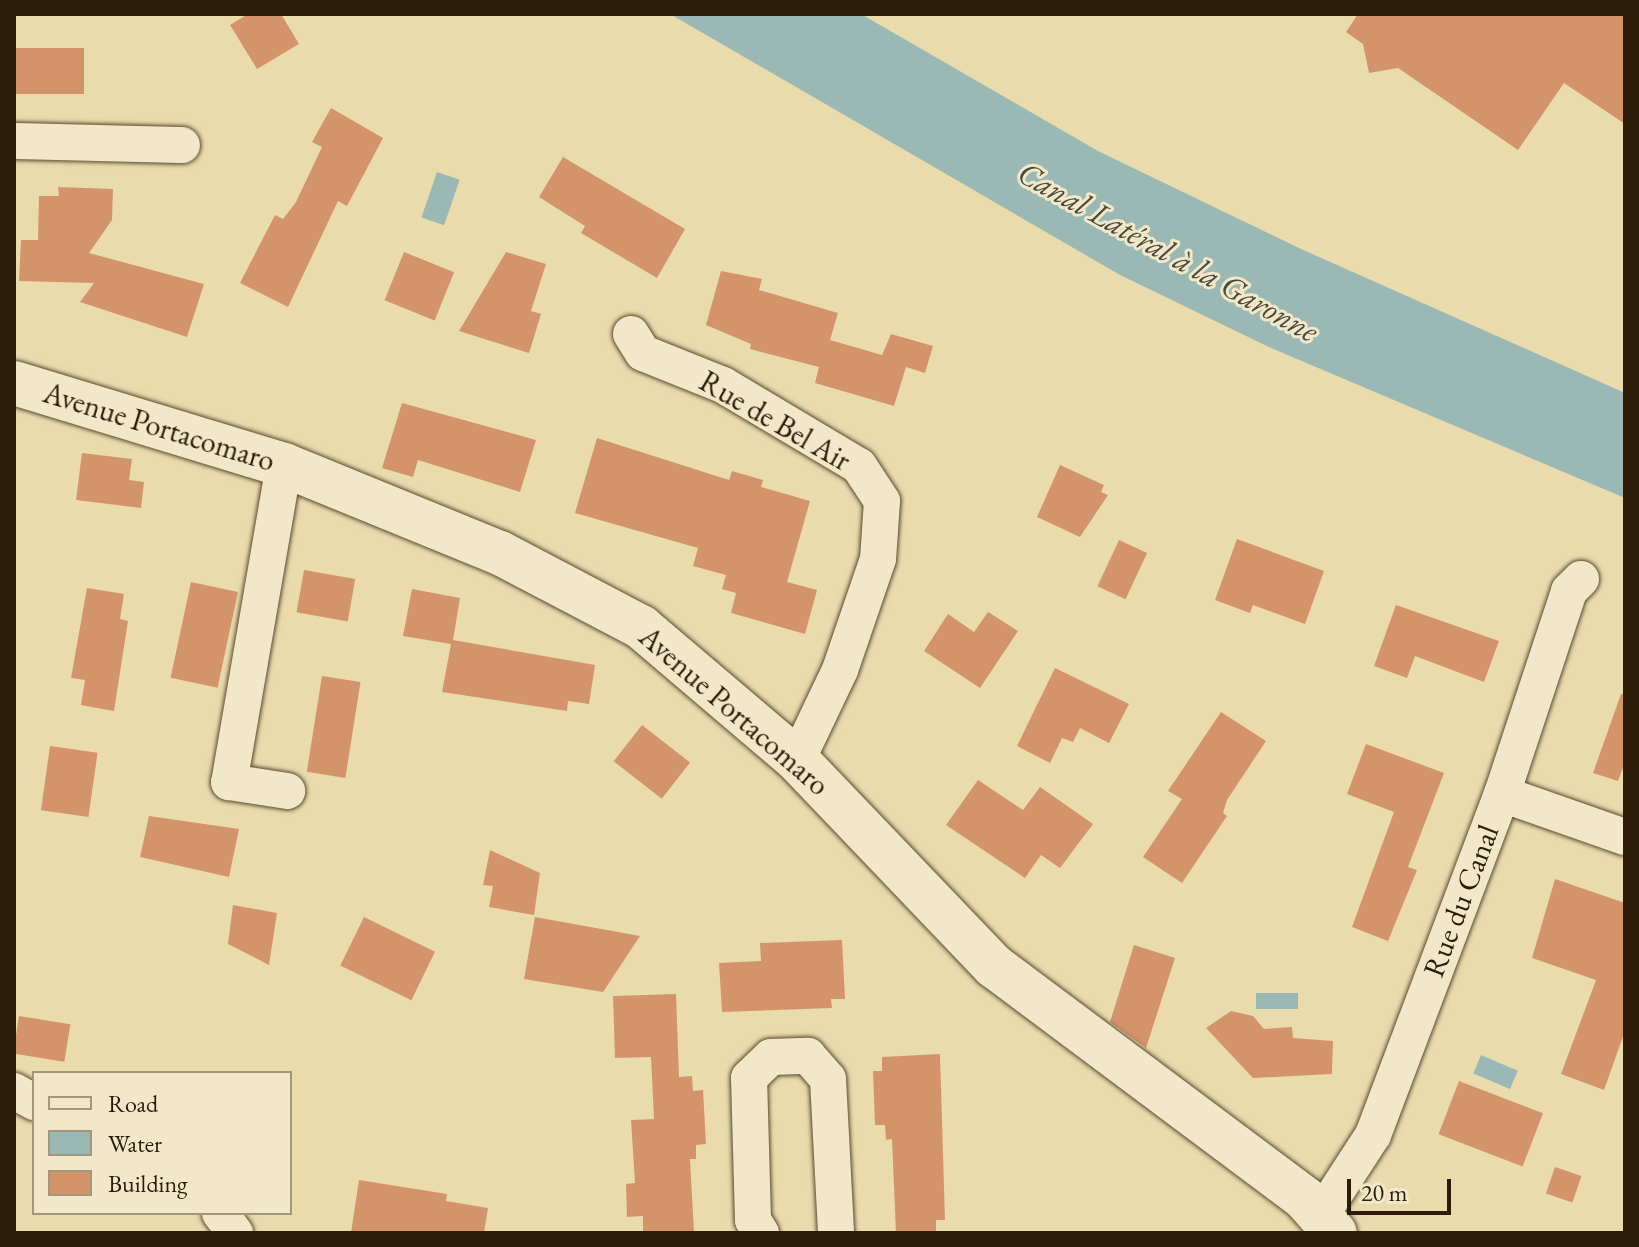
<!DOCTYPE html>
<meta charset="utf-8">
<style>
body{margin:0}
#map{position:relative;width:1639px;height:1247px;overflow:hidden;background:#eadbad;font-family:"EB Garamond",serif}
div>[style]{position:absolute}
.water>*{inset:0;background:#9bb9b4;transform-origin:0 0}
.building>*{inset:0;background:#d4946a;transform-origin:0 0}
.roads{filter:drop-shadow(0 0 2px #5b4b30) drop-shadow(0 0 2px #5b4b30)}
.minor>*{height:36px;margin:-18px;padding:0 18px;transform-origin:18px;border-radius:18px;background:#f1e8ca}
.tertiary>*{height:44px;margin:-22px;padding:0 22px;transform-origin:22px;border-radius:22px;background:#f1e8ca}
span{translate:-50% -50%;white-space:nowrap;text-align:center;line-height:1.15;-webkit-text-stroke:6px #f1e8ca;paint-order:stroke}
.street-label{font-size:30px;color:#2b1b07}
.water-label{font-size:32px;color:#4d4a3b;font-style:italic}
.frame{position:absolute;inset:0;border:16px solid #2b1b07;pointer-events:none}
.legend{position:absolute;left:32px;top:1071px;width:260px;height:144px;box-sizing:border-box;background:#f1e8ca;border:2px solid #a2967c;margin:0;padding:10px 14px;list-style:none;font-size:24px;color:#2b1b07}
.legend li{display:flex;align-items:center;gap:16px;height:40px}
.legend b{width:40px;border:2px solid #a2967c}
.scale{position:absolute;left:1347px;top:1179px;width:104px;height:36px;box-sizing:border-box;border:4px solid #2b1b07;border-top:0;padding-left:10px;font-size:24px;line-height:28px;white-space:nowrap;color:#2b1b07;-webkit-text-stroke:6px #f1e8ca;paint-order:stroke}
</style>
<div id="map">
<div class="water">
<div style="clip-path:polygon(670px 14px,861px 14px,1098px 151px,1301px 249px,1625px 393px,1625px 498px,1271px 348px,1120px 275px)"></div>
<div style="left:437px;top:172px;width:24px;height:48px;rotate:19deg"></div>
<div style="left:1256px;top:993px;width:42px;height:16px"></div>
<div style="left:1481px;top:1055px;width:40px;height:20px;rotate:23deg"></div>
</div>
<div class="building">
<div style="clip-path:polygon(248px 14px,281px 14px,299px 44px,257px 69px,230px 25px)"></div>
<div style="clip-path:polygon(1358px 14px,1625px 14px,1625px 124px,1564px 83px,1518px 150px,1398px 68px,1369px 73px,1363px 44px,1346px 32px)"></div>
<div style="left:14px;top:48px;width:70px;height:46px"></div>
<div style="clip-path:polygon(331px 108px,383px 138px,347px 206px,338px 201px,288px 307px,240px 283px,275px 215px,283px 219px,296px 202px,322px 147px,312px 142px)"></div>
<div style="clip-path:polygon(563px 157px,685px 229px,657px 278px,581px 233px,585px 226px,539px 197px)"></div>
<div style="clip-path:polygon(58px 187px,113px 189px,112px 220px,89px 253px,204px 284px,187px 337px,80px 302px,94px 283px,19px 281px,21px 240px,38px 240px,39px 196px,59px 196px)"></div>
<div style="left:404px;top:252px;width:54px;height:52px;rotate:22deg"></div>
<div style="clip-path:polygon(506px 252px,546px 264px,531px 311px,541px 314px,529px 353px,459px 331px)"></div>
<div style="clip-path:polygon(721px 271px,762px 279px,759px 290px,838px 313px,830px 340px,882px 355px,891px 334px,933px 346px,925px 373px,906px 367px,894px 406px,815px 383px,819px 367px,750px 349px,751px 344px,706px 325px)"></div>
<div style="clip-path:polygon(402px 403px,536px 440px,520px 492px,418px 460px,413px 477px,382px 468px)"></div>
<div style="clip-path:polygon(597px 438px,729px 480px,732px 471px,763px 480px,761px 487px,810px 501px,787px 582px,817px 590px,805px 634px,731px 613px,736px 593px,722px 589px,726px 575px,693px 566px,698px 548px,575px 513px)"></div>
<div style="clip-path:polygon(82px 453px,132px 459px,129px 480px,144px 482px,141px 508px,76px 500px)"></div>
<div style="clip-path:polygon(1060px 465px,1104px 485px,1101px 492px,1108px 495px,1080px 537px,1037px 517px)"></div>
<div style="clip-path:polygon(1237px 539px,1324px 571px,1305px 624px,1253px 605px,1250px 613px,1215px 600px)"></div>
<div style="left:1119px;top:540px;width:31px;height:51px;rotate:25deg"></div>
<div style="left:304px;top:570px;width:52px;height:43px;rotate:10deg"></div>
<div style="left:191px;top:582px;width:48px;height:98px;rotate:12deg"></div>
<div style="clip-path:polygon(87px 588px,124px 594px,120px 619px,128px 621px,114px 711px,81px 705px,85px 680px,71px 678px)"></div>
<div style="clip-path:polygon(412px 589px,460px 598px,453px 640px,595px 665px,589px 704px,568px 701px,567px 711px,442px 692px,451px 644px,403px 636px)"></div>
<div style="clip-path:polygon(1396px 605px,1499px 641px,1484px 682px,1415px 656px,1407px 678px,1374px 666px)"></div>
<div style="clip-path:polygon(988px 612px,1018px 631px,980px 688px,924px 651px,948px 614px,974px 632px)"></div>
<div style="clip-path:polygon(1055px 668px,1129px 704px,1109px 743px,1080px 728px,1073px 742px,1062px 738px,1050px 763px,1017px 746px)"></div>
<div style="left:322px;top:676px;width:39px;height:97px;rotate:9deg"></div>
<div style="clip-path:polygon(1621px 694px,1625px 694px,1625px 762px,1618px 781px,1593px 773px)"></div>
<div style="clip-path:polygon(1221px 712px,1266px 741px,1227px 800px,1223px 813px,1227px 816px,1182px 883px,1143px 857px,1182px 799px,1168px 791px)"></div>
<div style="left:642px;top:725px;width:61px;height:46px;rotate:38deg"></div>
<div style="clip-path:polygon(1366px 744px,1444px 773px,1408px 867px,1417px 870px,1388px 941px,1352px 927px,1394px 812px,1347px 794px)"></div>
<div style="left:50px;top:746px;width:48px;height:65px;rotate:8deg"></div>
<div style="clip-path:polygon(978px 780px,1023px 810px,1040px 787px,1093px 824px,1060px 868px,1041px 855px,1025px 878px,946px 825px)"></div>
<div style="clip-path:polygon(149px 816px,239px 829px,229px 877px,140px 857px)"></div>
<div style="clip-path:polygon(490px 850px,540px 873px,534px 915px,489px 907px,493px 886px,483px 885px)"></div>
<div style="clip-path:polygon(1555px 879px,1625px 903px,1625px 1031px,1604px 1090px,1561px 1074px,1596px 980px,1532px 958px)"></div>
<div style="clip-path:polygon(233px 905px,277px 913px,269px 965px,228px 944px)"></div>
<div style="left:364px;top:917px;width:79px;height:54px;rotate:26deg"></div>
<div style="clip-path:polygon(535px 917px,640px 936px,603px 992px,524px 979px)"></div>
<div style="clip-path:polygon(842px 940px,845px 999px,831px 999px,832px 1008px,722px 1012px,719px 963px,761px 961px,760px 943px)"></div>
<div style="clip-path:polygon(1134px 945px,1175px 958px,1146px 1048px,1110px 1022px)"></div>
<div style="clip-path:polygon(676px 994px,679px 1077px,692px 1076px,693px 1091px,703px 1090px,706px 1144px,696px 1145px,696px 1159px,690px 1159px,694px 1233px,643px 1233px,643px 1216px,627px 1217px,626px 1184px,635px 1183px,631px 1120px,654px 1119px,651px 1057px,615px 1058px,613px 996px)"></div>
<div style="clip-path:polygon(1231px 1011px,1253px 1016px,1264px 1029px,1292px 1027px,1293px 1038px,1333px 1041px,1332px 1074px,1253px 1078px,1206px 1028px)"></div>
<div style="left:19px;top:1016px;width:52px;height:38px;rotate:9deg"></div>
<div style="clip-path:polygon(940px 1054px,945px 1220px,936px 1220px,936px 1233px,896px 1233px,892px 1139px,886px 1140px,885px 1125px,875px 1125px,873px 1071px,882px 1071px,882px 1057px)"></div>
<div style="left:1459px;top:1081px;width:90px;height:57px;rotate:21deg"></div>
<div style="left:1555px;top:1167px;width:28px;height:28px;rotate:19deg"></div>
<div style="clip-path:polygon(359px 1180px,447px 1194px,446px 1201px,488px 1208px,484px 1233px,351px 1233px)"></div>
</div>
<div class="roads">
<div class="minor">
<div style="left:14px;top:141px;width:168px;rotate:1.4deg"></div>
<div style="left:631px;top:334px;width:22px;rotate:58deg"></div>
<div style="left:643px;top:353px;width:86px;rotate:21.8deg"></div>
<div style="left:723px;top:385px;width:158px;rotate:30.8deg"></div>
<div style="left:859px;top:466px;width:42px;rotate:56.7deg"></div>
<div style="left:882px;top:501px;width:58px;rotate:93.9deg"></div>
<div style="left:878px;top:559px;width:117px;rotate:108.9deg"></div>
<div style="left:840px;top:670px;width:100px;rotate:115.5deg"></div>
<div style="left:284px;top:465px;width:322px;rotate:99.8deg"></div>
<div style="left:229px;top:782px;width:59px;rotate:8.8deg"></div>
<div style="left:1502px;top:794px;width:130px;rotate:19.3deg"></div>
<div style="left:14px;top:1091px;width:23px;rotate:29deg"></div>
<div style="left:220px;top:1213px;width:25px;rotate:53deg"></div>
<div style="left:1321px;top:1215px;width:95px;rotate:-57deg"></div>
<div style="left:1373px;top:1135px;width:365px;rotate:-69.3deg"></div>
<div style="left:1502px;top:794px;width:214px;rotate:-71.7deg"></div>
<div style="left:1569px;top:591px;width:17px;rotate:-45deg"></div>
<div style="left:761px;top:1233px;width:15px;rotate:-122deg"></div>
<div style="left:753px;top:1220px;width:142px;rotate:-91.6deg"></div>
<div style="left:749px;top:1078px;width:30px;rotate:-44deg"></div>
<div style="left:771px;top:1057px;width:37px;rotate:-2deg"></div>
<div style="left:808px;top:1056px;width:30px;rotate:49deg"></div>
<div style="left:828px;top:1079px;width:154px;rotate:87deg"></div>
</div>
<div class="tertiary">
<div style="left:14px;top:383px;width:282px;rotate:16.9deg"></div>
<div style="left:284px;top:465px;width:233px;rotate:22.2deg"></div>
<div style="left:500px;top:553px;width:159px;rotate:27.7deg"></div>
<div style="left:641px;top:627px;width:205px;rotate:40.4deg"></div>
<div style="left:797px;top:760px;width:285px;rotate:46.3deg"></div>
<div style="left:994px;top:966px;width:389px;rotate:36.8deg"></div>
<div style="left:1305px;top:1199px;width:45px;rotate:48.6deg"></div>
</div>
</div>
<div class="street-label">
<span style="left:775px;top:421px;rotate:30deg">Rue de Bel Air</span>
<span style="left:159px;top:427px;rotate:17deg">Avenue Portacomaro</span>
<span style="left:734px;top:711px;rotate:41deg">Avenue Portacomaro</span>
<span style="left:1461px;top:901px;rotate:-69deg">Rue du Canal</span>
</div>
<div class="water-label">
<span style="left:1168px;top:252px;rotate:29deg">Canal Latéral à la Garonne</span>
</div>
<div class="frame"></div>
<ul class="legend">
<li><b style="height:10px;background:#f1e8ca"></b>Road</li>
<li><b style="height:22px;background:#9bb9b4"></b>Water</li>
<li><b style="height:22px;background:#d4946a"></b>Building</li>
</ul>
<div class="scale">20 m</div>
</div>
